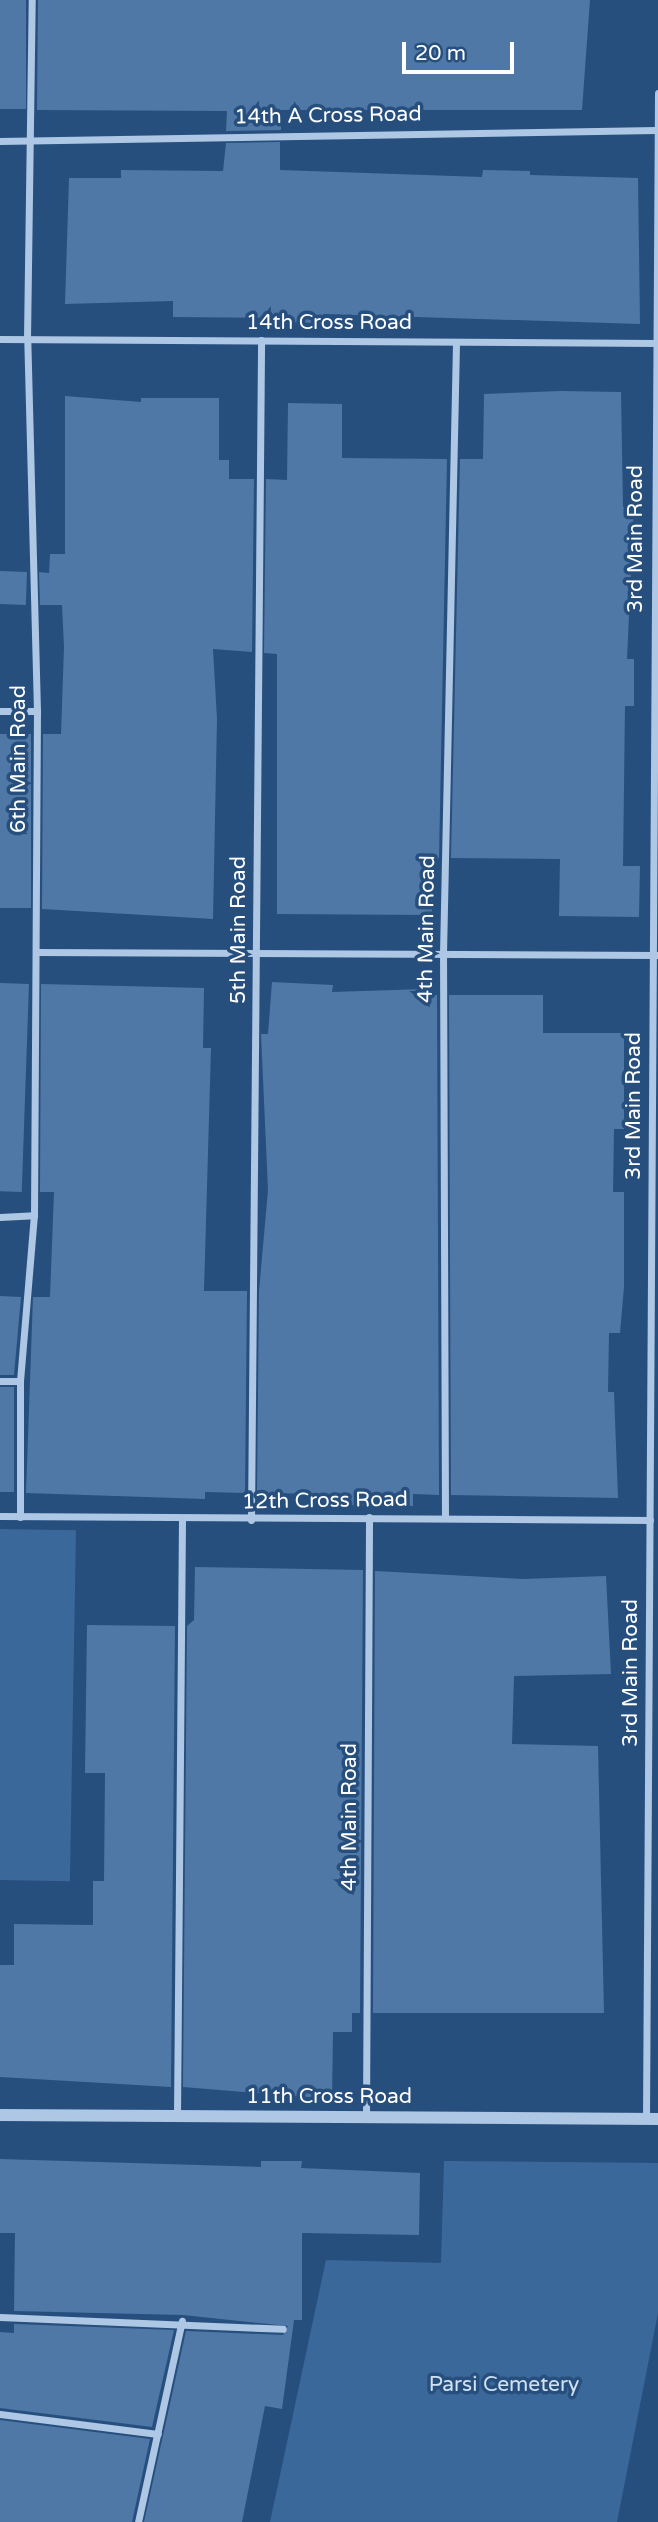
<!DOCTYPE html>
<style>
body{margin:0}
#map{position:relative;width:658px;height:2522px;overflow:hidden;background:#274f7e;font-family:"Varela Round",sans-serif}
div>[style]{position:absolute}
.green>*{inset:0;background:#3b689b;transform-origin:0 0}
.building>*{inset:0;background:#4f78a6;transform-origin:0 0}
.minor>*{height:7px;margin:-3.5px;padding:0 3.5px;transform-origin:3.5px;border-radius:3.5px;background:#adc7e5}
.tertiary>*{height:12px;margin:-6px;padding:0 6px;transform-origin:6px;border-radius:6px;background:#adc7e5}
span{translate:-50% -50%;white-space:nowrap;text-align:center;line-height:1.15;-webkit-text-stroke:7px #274f7e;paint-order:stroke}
.street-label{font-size:21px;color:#fff}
.park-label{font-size:21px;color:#d0e1f4}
.scale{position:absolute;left:402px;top:42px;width:112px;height:32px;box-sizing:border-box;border:4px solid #fff;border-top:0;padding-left:9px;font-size:21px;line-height:24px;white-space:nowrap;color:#fff;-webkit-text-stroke:5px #274f7e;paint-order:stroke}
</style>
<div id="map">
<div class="green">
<div style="left:0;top:1529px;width:76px;height:351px;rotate:1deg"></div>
<div style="clip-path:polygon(444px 2161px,658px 2163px,658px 2313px,617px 2522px,270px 2522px,326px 2260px,441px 2263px)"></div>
</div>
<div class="building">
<div style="left:0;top:0;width:26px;height:109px"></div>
<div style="clip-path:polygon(38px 0,590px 0,582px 110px,281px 110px,281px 130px,226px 131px,227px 111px,37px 110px)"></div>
<div style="clip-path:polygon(280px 142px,280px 170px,482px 177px,483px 170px,530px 171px,530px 175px,638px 178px,640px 324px,323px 314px,323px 323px,273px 322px,273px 318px,173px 317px,173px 301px,65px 304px,69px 178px,121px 178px,121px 170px,223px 171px,226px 143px)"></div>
<div style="clip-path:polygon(561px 391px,621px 392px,623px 507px,634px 507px,627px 659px,634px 659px,634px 706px,625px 706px,623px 866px,640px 866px,639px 917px,559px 916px,560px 859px,451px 858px,460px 459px,483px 459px,484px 394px)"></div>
<div style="clip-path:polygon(65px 396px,141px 402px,141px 398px,219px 398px,219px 460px,229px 460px,229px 479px,254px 479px,252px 652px,213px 649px,217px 719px,213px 919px,42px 909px,43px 734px,61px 734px,64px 647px,62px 605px,40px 605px,39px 572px,49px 573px,50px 554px,65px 554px)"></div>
<div style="clip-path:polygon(288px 403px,342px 404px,342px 458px,447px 459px,439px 858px,433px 863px,432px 915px,277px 914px,277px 654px,264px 653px,266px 479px,287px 480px)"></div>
<div style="left:0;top:571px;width:27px;height:33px;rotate:2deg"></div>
<div style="left:0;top:734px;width:31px;height:174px"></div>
<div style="clip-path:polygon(272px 982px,333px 985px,332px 992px,425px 989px,425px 995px,437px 995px,439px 1495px,413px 1494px,413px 1506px,332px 1505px,332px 1494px,257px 1493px,259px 1291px,268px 1190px,261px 1034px,268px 1034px)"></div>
<div style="left:0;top:983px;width:29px;height:208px;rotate:2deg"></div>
<div style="clip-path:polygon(41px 984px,204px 988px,203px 1048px,211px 1048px,204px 1291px,247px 1291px,245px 1493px,205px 1492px,205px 1499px,26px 1493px,33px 1297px,50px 1297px,54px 1192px,40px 1192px)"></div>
<div style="clip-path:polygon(449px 995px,543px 995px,543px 1033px,624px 1033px,624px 1129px,614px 1129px,613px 1192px,624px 1192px,624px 1287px,620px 1333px,609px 1333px,608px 1392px,614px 1392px,618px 1498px,451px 1495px)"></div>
<div style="clip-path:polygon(0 1296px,21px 1297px,14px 1375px,0 1375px)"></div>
<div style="left:0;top:1387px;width:14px;height:105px"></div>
<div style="clip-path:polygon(195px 1567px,363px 1570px,360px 2013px,352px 2013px,352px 2032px,333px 2032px,332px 2099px,183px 2087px,187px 1626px,194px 1620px)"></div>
<div style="clip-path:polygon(375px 1571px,523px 1579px,606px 1576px,611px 1674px,514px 1676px,512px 1744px,598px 1746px,604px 2013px,373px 2013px)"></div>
<div style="clip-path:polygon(87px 1625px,175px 1626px,171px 2087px,0 2077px,0 1965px,14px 1965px,14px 1924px,93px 1925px,93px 1881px,104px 1881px,105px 1773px,85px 1773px)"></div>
<div style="clip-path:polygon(0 2159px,261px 2167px,261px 2161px,302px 2161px,301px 2168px,420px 2173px,419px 2235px,302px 2233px,302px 2320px,294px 2320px,282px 2409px,265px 2406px,242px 2522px,144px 2522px,186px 2331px,283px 2335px,288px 2326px,183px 2315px,14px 2311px,15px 2233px,0 2233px)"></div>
<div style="clip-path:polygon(14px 2324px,174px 2330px,152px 2427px,0 2408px,0 2332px,14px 2333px)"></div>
<div style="clip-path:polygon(0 2420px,150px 2439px,132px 2522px,0 2522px)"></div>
</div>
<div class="minor">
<div style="left:0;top:141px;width:656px;rotate:-0.96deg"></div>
<div style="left:0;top:339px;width:657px;rotate:0.35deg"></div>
<div style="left:0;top:711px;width:37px"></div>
<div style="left:36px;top:952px;width:622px;rotate:0.28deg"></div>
<div style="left:0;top:1217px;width:34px;rotate:-3deg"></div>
<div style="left:0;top:1381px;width:20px"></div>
<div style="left:0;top:1516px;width:650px;rotate:0.35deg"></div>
<div style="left:20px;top:1517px;width:136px;rotate:-90deg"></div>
<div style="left:20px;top:1381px;width:167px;rotate:-85.2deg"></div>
<div style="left:34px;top:1215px;width:504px;rotate:-89.66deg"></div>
<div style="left:37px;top:711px;width:372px;rotate:-91.5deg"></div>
<div style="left:27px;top:339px;width:339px;rotate:-89.2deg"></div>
<div style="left:445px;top:1517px;width:563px;rotate:-90.2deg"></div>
<div style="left:443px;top:954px;width:612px;rotate:-88.78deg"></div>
<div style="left:251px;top:1520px;width:1180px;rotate:-89.51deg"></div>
<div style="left:177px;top:2116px;width:598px;rotate:-89.52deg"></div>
<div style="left:366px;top:2117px;width:600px;rotate:-89.71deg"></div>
<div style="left:646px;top:2119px;width:2026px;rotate:-89.66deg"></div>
<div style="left:0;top:2317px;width:283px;rotate:2.4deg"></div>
<div style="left:0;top:2414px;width:159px;rotate:7.2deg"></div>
<div style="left:138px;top:2522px;width:206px;rotate:-77.7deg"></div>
</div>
<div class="tertiary">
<div style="left:0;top:2115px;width:658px;rotate:0.35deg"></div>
</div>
<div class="street-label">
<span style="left:328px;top:116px;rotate:-1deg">14th A Cross Road</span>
<span style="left:329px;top:323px">14th Cross Road</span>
<span style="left:636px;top:539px;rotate:-90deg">3rd Main Road</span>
<span style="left:19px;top:759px;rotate:-90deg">6th Main Road</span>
<span style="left:427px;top:929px;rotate:-89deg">4th Main Road</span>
<span style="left:239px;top:930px;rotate:-90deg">5th Main Road</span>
<span style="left:634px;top:1106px;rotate:-90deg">3rd Main Road</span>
<span style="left:325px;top:1501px;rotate:-1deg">12th Cross Road</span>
<span style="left:631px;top:1673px;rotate:-90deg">3rd Main Road</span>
<span style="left:350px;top:1817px;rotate:-90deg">4th Main Road</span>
<span style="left:329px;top:2097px">11th Cross Road</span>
</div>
<div class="park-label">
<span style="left:504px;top:2385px">Parsi Cemetery</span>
</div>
<div class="scale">20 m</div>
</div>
